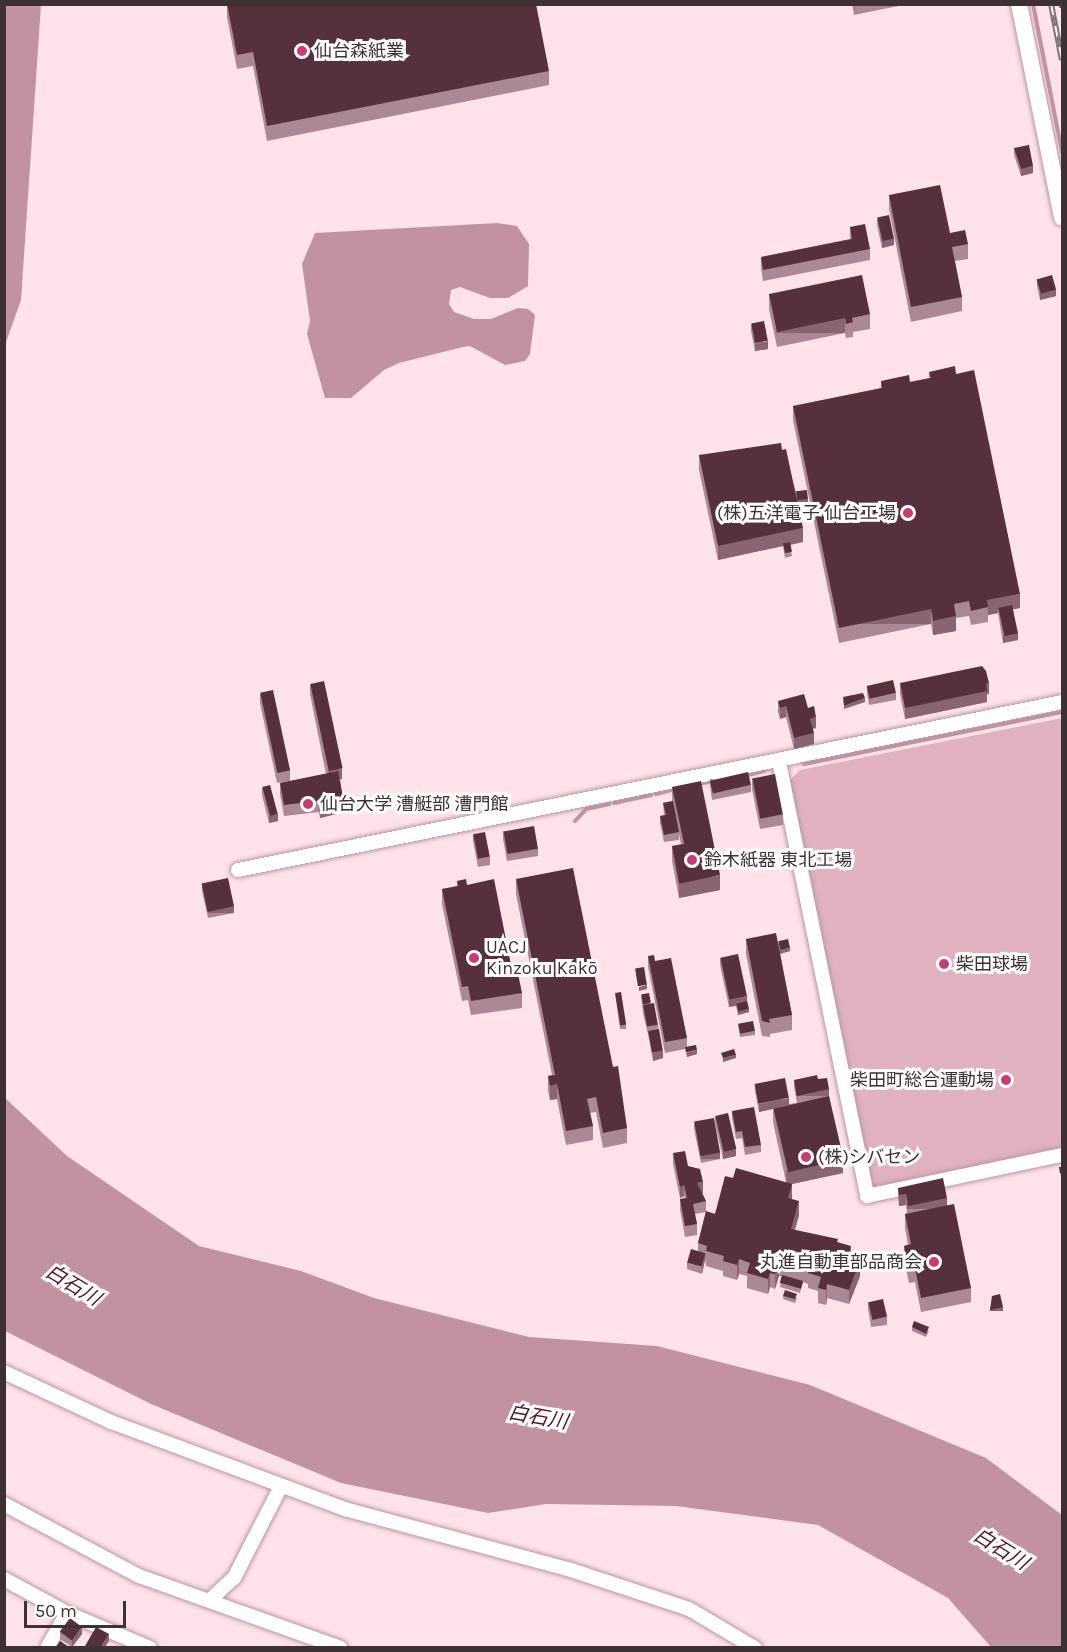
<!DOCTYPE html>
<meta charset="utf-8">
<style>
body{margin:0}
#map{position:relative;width:1067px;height:1652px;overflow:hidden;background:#ffe2ea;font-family:Karla,"Noto Sans JP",sans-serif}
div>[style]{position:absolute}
.green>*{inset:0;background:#e0b2bf}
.water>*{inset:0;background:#c193a1}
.stream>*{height:4px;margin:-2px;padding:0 2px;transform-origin:2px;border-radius:2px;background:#c193a1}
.roads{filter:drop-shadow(0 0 2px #b897a1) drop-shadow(0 0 2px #b897a1)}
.minor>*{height:14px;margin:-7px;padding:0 7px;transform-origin:7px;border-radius:7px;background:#fff}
.tertiary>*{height:16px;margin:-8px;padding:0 8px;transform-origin:8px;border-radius:8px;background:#fff}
.rail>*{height:6px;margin-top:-3px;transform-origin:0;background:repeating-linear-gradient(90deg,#fff 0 11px,#837075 0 22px);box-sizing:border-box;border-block:2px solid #837075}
.wall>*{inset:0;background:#ab8994}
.shaded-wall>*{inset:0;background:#896571;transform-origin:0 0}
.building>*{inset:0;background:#57303d;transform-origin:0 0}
.dots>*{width:16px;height:16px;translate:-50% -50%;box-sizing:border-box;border:3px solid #fff;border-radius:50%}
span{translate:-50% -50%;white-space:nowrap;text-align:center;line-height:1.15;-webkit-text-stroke:6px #fff;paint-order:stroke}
.poi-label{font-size:18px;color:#3e3134}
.left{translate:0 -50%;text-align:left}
.right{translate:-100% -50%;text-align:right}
.water-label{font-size:20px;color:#51182e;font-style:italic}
.frame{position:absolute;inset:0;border:6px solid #3e3134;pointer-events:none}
.scale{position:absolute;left:24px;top:1601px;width:102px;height:27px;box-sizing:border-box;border:3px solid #3e3134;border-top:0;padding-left:8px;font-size:18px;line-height:21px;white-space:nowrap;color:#3e3134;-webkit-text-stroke:4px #fff;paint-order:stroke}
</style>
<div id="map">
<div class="green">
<div style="clip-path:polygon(1062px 718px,1062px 1148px,871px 1188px,789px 781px,800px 770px)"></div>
</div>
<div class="water">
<div style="clip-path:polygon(5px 4px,41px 5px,21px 300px,5px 345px)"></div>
<div style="clip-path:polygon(497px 223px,517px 226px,529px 244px,528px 286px,508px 298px,490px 298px,460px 287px,451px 290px,449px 304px,454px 312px,474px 319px,491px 319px,518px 308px,528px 309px,535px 315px,530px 354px,525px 361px,505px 365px,470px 346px,463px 347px,399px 363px,384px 370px,351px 398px,325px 398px,307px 334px,310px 321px,302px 264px,315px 233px)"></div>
<div style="clip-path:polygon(4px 1097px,67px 1156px,199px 1246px,301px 1271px,374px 1298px,529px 1337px,657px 1346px,810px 1385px,986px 1458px,1062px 1515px,1062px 1647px,991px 1647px,948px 1598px,818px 1525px,676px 1506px,546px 1504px,488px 1513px,341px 1483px,151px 1404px,5px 1331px)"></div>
</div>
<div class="stream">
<div style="left:1033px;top:4px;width:151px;rotate:78.9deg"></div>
<div style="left:804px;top:764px;width:263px;rotate:-11.4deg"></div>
<div style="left:744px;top:776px;width:21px;rotate:-14deg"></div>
<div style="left:697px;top:784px;width:16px;rotate:-11deg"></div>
<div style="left:656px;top:794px;width:20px;rotate:-15deg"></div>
<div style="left:623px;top:801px;width:29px;rotate:-12deg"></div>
<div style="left:614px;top:803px;width:6px;rotate:-9deg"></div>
<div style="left:575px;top:821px;width:16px;rotate:-47deg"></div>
<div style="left:586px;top:809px;width:24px;rotate:-12deg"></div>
</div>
<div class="roads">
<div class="minor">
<div style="left:779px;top:762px;width:443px;rotate:78.5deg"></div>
<div style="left:867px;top:1196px;width:199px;rotate:-11.9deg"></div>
<div style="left:238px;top:870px;width:841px;rotate:-11.52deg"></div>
<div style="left:4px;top:1372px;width:118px;rotate:25deg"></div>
<div style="left:111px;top:1422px;width:250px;rotate:20.4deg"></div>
<div style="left:345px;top:1509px;width:231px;rotate:15.1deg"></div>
<div style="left:568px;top:1569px;width:127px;rotate:18.3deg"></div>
<div style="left:689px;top:1609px;width:77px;rotate:30.6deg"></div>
<div style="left:4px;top:1504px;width:153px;rotate:28.1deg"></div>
<div style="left:139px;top:1576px;width:214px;rotate:19.6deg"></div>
<div style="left:4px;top:1579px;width:72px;rotate:28.4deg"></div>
<div style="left:210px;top:1600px;width:33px;rotate:-43deg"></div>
<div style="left:234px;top:1578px;width:103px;rotate:-62.9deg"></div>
<div style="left:47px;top:1648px;width:40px;rotate:-60.3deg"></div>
<div style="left:67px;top:1613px;width:90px;rotate:22.9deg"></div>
</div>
<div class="tertiary">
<div style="left:1019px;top:4px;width:218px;rotate:78.6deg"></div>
</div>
</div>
<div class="rail">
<div style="left:1051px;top:4px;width:57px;rotate:78.9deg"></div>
<div style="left:1062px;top:4px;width:4px;rotate:90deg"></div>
</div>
<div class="wall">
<div style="clip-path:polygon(227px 4px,549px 71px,549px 85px,267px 141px,253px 66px,237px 69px,227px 17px)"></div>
<div style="clip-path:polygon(852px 4px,908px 4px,854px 15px)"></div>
<div style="clip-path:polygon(1014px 148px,1033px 173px,1021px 176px,1014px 155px)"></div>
<div style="clip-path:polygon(889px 195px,968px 244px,968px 259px,955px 261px,962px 297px,962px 311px,911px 322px,889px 209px)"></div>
<div style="clip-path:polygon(877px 218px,894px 245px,882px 248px,877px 225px)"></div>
<div style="clip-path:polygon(850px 227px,870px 249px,870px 260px,763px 281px,761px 268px,761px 257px,850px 239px)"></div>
<div style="clip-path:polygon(1037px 279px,1056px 296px,1040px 300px,1037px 286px)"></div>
<div style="clip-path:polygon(769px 294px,870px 314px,870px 329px,853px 332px,853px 337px,846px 338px,845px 333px,777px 347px,769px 309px)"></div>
<div style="clip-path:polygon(751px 324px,768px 349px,755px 351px,751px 331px)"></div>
<div style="clip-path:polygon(929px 372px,956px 374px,1020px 608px,1013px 609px,1018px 640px,1003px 643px,998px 613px,988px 615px,988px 622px,971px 625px,969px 616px,956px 618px,956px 631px,933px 635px,931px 624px,839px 643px,793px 420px,793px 406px,881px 388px,881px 381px,910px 382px,929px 378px)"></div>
<div style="clip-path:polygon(782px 450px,796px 492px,808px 502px,798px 505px,803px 542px,790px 545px,792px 556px,785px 558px,783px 546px,718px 560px,699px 470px,699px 455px)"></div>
<div style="clip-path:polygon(310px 683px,342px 779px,340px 779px,344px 812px,320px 818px,319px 812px,284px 816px,280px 794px,280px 783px,326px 774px,310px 694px)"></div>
<div style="clip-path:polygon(900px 683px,989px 694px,987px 694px,987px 702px,905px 719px,900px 694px)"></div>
<div style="clip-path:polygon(867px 686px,896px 693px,896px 700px,869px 705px,867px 693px)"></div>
<div style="clip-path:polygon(260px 692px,290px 770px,290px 781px,277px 783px,260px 703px)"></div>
<div style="clip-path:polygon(778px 701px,808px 708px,816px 728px,813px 729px,814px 744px,794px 749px,786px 717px,780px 719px,778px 712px)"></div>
<div style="clip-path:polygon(752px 778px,783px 814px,783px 825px,760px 829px,752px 789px)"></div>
<div style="clip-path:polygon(710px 779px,751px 785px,751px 792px,712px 800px,710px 786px)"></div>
<div style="clip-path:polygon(262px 787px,278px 821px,269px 823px,262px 795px)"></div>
<div style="clip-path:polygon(672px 787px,720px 890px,679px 898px,672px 861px,672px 846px,681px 844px,679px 834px,679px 840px,664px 842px,660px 823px,660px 816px,664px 815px,663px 803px,672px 801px)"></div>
<div style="clip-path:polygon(503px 831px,538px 849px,538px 856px,507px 861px,503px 839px)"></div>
<div style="clip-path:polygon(473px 834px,490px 857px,490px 865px,478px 867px,473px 841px)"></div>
<div style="clip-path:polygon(516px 879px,613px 1067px,627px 1128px,627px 1143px,603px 1148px,596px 1112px,590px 1113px,593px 1126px,593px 1140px,566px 1145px,557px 1099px,550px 1100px,548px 1091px,548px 1076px,552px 1075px,516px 894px)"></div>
<div style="clip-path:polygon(457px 881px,467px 885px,511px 965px,522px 993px,522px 1008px,471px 1015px,468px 1000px,462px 1001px,442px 904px,442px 889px,457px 886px)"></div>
<div style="clip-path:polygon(202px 884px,234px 913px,208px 918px,202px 891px)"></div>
<div style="clip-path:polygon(746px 939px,778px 943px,790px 951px,780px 954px,792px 1015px,792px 1030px,770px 1034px,770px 1037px,762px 1036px,746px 954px)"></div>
<div style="clip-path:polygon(648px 956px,655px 961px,687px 1038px,687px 1048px,697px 1054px,687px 1057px,685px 1049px,665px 1053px,648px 967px)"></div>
<div style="clip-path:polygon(720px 958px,747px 1001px,749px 1012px,738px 1015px,736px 1006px,729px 1007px,720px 965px)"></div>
<div style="clip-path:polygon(615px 993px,626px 1025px,626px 1029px,620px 1029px)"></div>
<div style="clip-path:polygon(641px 995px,651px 1004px,658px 1025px,663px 1058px,653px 1061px,648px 1034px,643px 1013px)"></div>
<div style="clip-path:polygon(738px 1024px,755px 1031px,755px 1035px,740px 1037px)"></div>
<div style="clip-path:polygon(818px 1079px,829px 1096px,843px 1173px,792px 1184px,792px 1199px,799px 1215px,795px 1230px,838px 1242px,851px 1259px,860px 1276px,849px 1304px,827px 1298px,826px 1305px,818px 1303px,818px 1291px,808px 1288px,808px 1284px,803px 1282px,800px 1293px,780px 1287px,782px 1276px,779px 1276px,775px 1289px,770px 1287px,768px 1294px,747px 1288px,747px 1276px,739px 1274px,737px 1280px,723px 1276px,723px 1271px,706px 1266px,705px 1259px,702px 1274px,687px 1269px,687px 1262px,698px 1251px,698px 1243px,706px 1212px,695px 1214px,697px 1224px,697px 1235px,685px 1237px,680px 1210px,680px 1199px,685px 1198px,684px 1196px,680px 1198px,673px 1164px,673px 1153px,688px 1166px,703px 1193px,702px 1193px,706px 1201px,706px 1212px,715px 1214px,733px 1178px,786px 1182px,773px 1122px,773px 1109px,759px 1112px,755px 1091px,755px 1084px,789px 1104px,797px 1103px,794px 1087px,794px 1080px)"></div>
<div style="clip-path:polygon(732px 1111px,761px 1145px,761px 1152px,745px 1155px,742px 1138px,736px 1139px,732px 1118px)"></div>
<div style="clip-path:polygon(715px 1116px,736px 1156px,723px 1159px,715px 1123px)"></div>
<div style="clip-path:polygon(694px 1122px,720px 1159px,701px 1163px,694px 1129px)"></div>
<div style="clip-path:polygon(898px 1188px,947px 1205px,971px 1288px,971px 1302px,921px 1312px,915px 1282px,909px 1283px,904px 1260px,904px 1246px,908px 1245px,905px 1228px,905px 1214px,907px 1213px,906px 1205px,899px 1206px,898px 1198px)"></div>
<div style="clip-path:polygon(783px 1296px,797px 1298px,795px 1303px,783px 1299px)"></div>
<div style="clip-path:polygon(868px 1302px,887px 1317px,887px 1325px,871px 1327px,868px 1309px)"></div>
<div style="clip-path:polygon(912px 1327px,929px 1331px,926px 1337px,912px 1331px)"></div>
<div style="clip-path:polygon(60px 1632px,82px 1634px,72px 1647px,60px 1639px)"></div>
</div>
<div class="shaded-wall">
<div style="clip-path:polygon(1033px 166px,1033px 173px,1021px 176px,1021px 169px)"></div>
<div style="clip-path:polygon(894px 238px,894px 245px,882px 248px,882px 240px)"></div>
<div style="clip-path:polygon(1056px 289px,1056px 296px,1040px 300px,1040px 293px)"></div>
<div style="left:845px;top:318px;width:15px;height:69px;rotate:90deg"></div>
<div style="clip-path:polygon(768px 341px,768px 349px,755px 351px,755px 344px)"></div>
<div style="left:808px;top:499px;width:3px;height:12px;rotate:90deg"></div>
<div style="clip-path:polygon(803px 528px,803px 542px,783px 546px,783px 543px,783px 546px,718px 560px,718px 546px)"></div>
<div style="clip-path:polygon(1020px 594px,1020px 608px,999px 612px,998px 608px,998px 613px,988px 615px,987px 600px)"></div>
<div style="left:931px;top:609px;width:15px;height:94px;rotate:90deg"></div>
<div style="clip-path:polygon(956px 616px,956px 631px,933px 635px,933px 621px)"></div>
<div style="clip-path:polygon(1018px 633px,1018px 640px,1003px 643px,1003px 636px)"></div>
<div style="clip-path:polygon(989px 683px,989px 694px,987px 694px,987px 702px,905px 719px,905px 708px)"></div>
<div style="clip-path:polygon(865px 698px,865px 702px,844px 709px,844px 706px)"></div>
<div style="clip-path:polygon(786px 706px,786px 717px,780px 719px,780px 708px)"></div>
<div style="clip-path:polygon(816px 717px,816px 728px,810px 729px,810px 719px)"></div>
<div style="clip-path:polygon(814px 733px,814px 744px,794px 749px,794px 738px)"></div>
<div style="clip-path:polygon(342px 768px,342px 779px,328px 782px,328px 771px)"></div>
<div style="clip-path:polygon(344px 802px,344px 812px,320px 818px,320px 807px)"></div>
<div style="clip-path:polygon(278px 814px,278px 821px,269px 823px,269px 816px)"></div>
<div style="clip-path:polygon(720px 875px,720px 890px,679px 898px,679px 884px)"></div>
<div style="left:234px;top:906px;width:7px;height:26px;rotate:90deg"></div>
<div style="clip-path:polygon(790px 948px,790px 951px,779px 954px,779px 950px)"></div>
<div style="clip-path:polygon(647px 985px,647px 989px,639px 991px,639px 987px)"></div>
<div style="clip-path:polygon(747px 996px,747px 1003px,729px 1007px,729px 1000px)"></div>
<div style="clip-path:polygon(749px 1009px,749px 1012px,738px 1015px,738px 1011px)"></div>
<div style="clip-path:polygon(697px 1050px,697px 1054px,687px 1057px,687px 1053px)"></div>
<div style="clip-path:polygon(663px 1051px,663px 1058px,653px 1061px,653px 1053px)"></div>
<div style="clip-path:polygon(736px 1055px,736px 1058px,723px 1062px,723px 1058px)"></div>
<div style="clip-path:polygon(557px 1084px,557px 1099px,550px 1100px,550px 1086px)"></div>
<div style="left:829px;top:1089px;width:7px;height:33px;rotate:90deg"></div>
<div style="clip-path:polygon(789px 1098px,789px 1105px,759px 1112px,759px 1104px)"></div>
<div style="clip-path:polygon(736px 1149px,736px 1156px,723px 1159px,723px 1152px)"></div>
<div style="left:720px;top:1152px;width:7px;height:19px;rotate:90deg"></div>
<div style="clip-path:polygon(843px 1159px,843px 1173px,792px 1184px,792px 1198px,788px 1212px,786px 1171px)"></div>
<div style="clip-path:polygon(703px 1182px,703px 1193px,697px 1194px,697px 1183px)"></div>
<div style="clip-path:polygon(684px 1185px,684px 1196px,680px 1198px,680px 1187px)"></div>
<div style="clip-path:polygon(906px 1194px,906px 1205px,899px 1206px,899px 1195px)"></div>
<div style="left:947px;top:1198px;width:11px;height:40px;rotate:90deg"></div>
<div style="clip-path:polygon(799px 1201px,799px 1215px,791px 1243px,791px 1229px)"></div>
<div style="clip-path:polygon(851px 1246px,851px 1260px,848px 1258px)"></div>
<div style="clip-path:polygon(705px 1253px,705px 1260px,702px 1274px,702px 1266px)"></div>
<div style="clip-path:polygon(739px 1259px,739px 1274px,737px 1280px,737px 1265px)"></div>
<div style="clip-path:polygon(779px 1261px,779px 1276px,775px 1289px,775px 1274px)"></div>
<div style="clip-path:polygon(860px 1261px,860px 1276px,849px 1304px,849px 1290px)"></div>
<div style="clip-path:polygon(770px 1273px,770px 1287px,768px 1294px,768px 1279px)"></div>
<div style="clip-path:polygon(827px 1284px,827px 1298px,826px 1305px,826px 1290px)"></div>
<div style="left:1003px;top:1307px;width:4px;height:13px;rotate:90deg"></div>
<div style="clip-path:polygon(82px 1627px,82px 1634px,72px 1647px,72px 1640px)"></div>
<div style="clip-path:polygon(109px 1634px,109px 1641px,105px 1647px,101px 1647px)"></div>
</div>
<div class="building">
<div style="clip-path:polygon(227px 4px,536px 4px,549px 71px,267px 126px,253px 52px,237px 55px)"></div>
<div style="clip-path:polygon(1029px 145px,1033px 166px,1021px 169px,1014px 148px)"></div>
<div style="clip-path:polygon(940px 185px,950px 233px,965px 230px,968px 244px,952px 247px,962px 297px,911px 307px,889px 195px)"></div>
<div style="left:889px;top:215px;width:24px;height:12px;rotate:78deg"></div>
<div style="clip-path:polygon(865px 224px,870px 249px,763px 270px,761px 257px,852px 239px,850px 227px)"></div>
<div style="clip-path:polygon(862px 275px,870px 314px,852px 318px,853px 322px,846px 324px,845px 318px,777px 332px,769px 294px)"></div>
<div style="left:1052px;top:275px;width:15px;height:16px;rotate:74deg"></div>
<div style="left:764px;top:321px;width:20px;height:13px;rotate:79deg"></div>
<div style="clip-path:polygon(955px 366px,956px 374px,974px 370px,1020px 594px,987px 600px,988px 607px,971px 611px,969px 601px,954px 604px,956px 616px,933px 621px,931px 609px,839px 628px,793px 406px,882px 388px,881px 381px,909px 375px,910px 382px,931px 378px,929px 372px)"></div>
<div style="clip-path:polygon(781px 443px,782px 450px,786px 449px,803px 528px,718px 546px,699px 455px)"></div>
<div style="left:807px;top:490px;width:9px;height:11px;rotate:84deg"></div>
<div style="left:790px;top:542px;width:10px;height:7px;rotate:79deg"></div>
<div style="left:1012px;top:605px;width:29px;height:14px;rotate:78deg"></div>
<div style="clip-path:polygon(982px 666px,986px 671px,989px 683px,986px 684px,987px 691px,905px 708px,900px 683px)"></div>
<div style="left:893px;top:680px;width:13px;height:27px;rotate:77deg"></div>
<div style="left:324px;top:681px;width:89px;height:14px;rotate:78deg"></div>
<div style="left:273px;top:690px;width:82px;height:13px;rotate:78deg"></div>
<div style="clip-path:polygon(863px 693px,865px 698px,844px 706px,843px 697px)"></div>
<div style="clip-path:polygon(804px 694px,808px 708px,814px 706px,816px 717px,810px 719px,814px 733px,794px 738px,786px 706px,780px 708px,778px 701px)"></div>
<div style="clip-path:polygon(338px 771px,344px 802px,320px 807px,319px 801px,284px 805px,280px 783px)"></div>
<div style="left:748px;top:772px;width:13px;height:39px;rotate:77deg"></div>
<div style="left:775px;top:774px;width:41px;height:23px;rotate:79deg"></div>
<div style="clip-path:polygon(701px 781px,720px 875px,679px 884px,672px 846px,684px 844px,672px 787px)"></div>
<div style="left:270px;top:785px;width:30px;height:8px;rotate:75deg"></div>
<div style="clip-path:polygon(673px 801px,679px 832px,664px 835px,660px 816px,666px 815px,663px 803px)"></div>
<div style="left:534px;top:826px;width:23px;height:31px;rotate:80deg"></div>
<div style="left:485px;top:832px;width:25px;height:12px;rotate:79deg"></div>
<div style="clip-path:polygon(573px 868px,613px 1067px,618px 1066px,627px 1128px,603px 1133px,596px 1097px,587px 1099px,593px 1126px,566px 1131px,557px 1084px,550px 1086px,548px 1076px,555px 1075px,516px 879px)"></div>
<div style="left:228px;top:878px;width:29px;height:27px;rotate:78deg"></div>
<div style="clip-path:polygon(466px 879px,467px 885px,494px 879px,511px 965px,516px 964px,522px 993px,471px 1001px,468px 986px,462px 987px,442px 889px,458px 886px,457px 881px)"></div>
<div style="clip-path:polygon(776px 933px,792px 1015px,769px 1019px,770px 1023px,762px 1021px,746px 939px)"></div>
<div style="left:788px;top:939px;width:9px;height:10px;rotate:77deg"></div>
<div style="left:738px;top:954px;width:43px;height:18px;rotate:78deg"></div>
<div style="clip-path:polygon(654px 955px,655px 961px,671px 958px,687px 1038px,665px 1042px,648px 956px)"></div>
<div style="left:644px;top:967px;width:18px;height:9px;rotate:81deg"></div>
<div style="left:621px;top:992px;width:33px;height:6px;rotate:81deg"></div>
<div style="left:649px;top:993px;width:10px;height:8px;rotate:79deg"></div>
<div style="left:747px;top:1001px;width:8px;height:11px;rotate:76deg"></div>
<div style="left:654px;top:1003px;width:22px;height:11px;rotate:80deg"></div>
<div style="left:753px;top:1021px;width:10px;height:15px;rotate:79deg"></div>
<div style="left:659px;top:1029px;width:22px;height:11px;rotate:80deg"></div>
<div style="left:696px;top:1045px;width:5px;height:11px;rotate:79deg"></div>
<div style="clip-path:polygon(734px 1049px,736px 1055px,723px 1058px,721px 1053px)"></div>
<div style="clip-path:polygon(817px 1075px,818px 1079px,827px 1078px,829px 1089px,797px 1096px,794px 1080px)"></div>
<div style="left:785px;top:1078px;width:20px;height:31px;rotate:79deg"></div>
<div style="left:829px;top:1096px;width:65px;height:57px;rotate:77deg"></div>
<div style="clip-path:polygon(754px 1107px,761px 1145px,745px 1147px,742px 1131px,736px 1132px,732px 1111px)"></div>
<div style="left:728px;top:1113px;width:37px;height:13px;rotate:77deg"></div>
<div style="left:714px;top:1118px;width:35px;height:20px;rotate:80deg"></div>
<div style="clip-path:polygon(685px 1151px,688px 1166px,700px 1169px,703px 1182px,697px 1183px,706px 1201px,693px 1204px,697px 1224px,685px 1226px,680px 1199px,687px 1198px,684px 1185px,680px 1187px,673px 1153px)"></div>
<div style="clip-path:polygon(1059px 1167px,1062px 1167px,1062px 1173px,1060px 1174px)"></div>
<div style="clip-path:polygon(736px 1168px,792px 1184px,788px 1198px,799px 1201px,791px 1229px,838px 1239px,837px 1242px,851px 1246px,848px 1258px,860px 1261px,849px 1290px,827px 1284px,826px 1290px,818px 1288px,821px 1277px,808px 1273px,809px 1269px,779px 1261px,775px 1274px,770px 1273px,768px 1279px,747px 1273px,750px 1263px,739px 1259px,737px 1265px,723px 1261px,724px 1256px,706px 1251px,707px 1246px,698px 1243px,706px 1211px,715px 1214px,725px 1176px,733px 1178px)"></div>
<div style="clip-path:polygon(943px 1178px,947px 1198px,908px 1206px,906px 1194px,899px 1195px,898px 1188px)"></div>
<div style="clip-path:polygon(954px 1204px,971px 1288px,921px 1298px,915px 1268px,909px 1269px,904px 1246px,911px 1244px,905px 1214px)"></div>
<div style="left:691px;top:1249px;width:15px;height:14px;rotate:16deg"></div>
<div style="left:782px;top:1275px;width:22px;height:8px;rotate:16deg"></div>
<div style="clip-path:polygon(785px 1290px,797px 1294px,795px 1299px,783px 1296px)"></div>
<div style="clip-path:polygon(1000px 1294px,1003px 1307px,990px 1310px,992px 1296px)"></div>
<div style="left:883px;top:1299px;width:18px;height:15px;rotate:77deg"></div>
<div style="clip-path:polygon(914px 1321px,929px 1327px,926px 1334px,912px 1327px)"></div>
<div style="left:70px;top:1618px;width:15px;height:17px;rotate:37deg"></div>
<div style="clip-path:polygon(96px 1627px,109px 1634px,101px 1647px,88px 1647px,85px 1646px)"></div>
<div style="clip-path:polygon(60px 1641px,69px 1647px,56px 1647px)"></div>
</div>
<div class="dots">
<div style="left:302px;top:51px;background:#c63d76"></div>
<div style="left:908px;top:513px;background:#c63d76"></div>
<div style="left:308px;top:804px;background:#c63d76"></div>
<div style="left:692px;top:860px;background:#c63d76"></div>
<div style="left:474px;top:958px;background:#c63d76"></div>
<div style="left:944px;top:964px;background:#c63d76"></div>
<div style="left:1006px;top:1080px;background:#c63d76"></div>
<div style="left:806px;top:1157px;background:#c63d76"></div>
<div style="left:934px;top:1262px;background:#c63d76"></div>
</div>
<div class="poi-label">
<span class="left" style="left:314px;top:51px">仙台森紙業</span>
<span class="right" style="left:896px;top:513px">(株)五洋電子 仙台工場</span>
<span class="left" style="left:320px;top:804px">仙台大学 漕艇部 漕門館</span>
<span class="left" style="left:704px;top:860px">鈴木紙器 東北工場</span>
<span class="left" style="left:486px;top:958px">UACJ<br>Kinzoku Kakō</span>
<span class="left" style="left:956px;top:964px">柴田球場</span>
<span class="right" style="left:994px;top:1080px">柴田町総合運動場</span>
<span class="left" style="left:818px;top:1157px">(株)シバセン</span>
<span class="right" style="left:922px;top:1262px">丸進自動車部品商会</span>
</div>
<div class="water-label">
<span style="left:73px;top:1285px;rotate:31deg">白石川</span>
<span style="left:538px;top:1417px;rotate:10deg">白石川</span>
<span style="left:1001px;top:1549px;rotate:32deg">白石川</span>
</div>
<div class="frame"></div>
<div class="scale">50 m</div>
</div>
